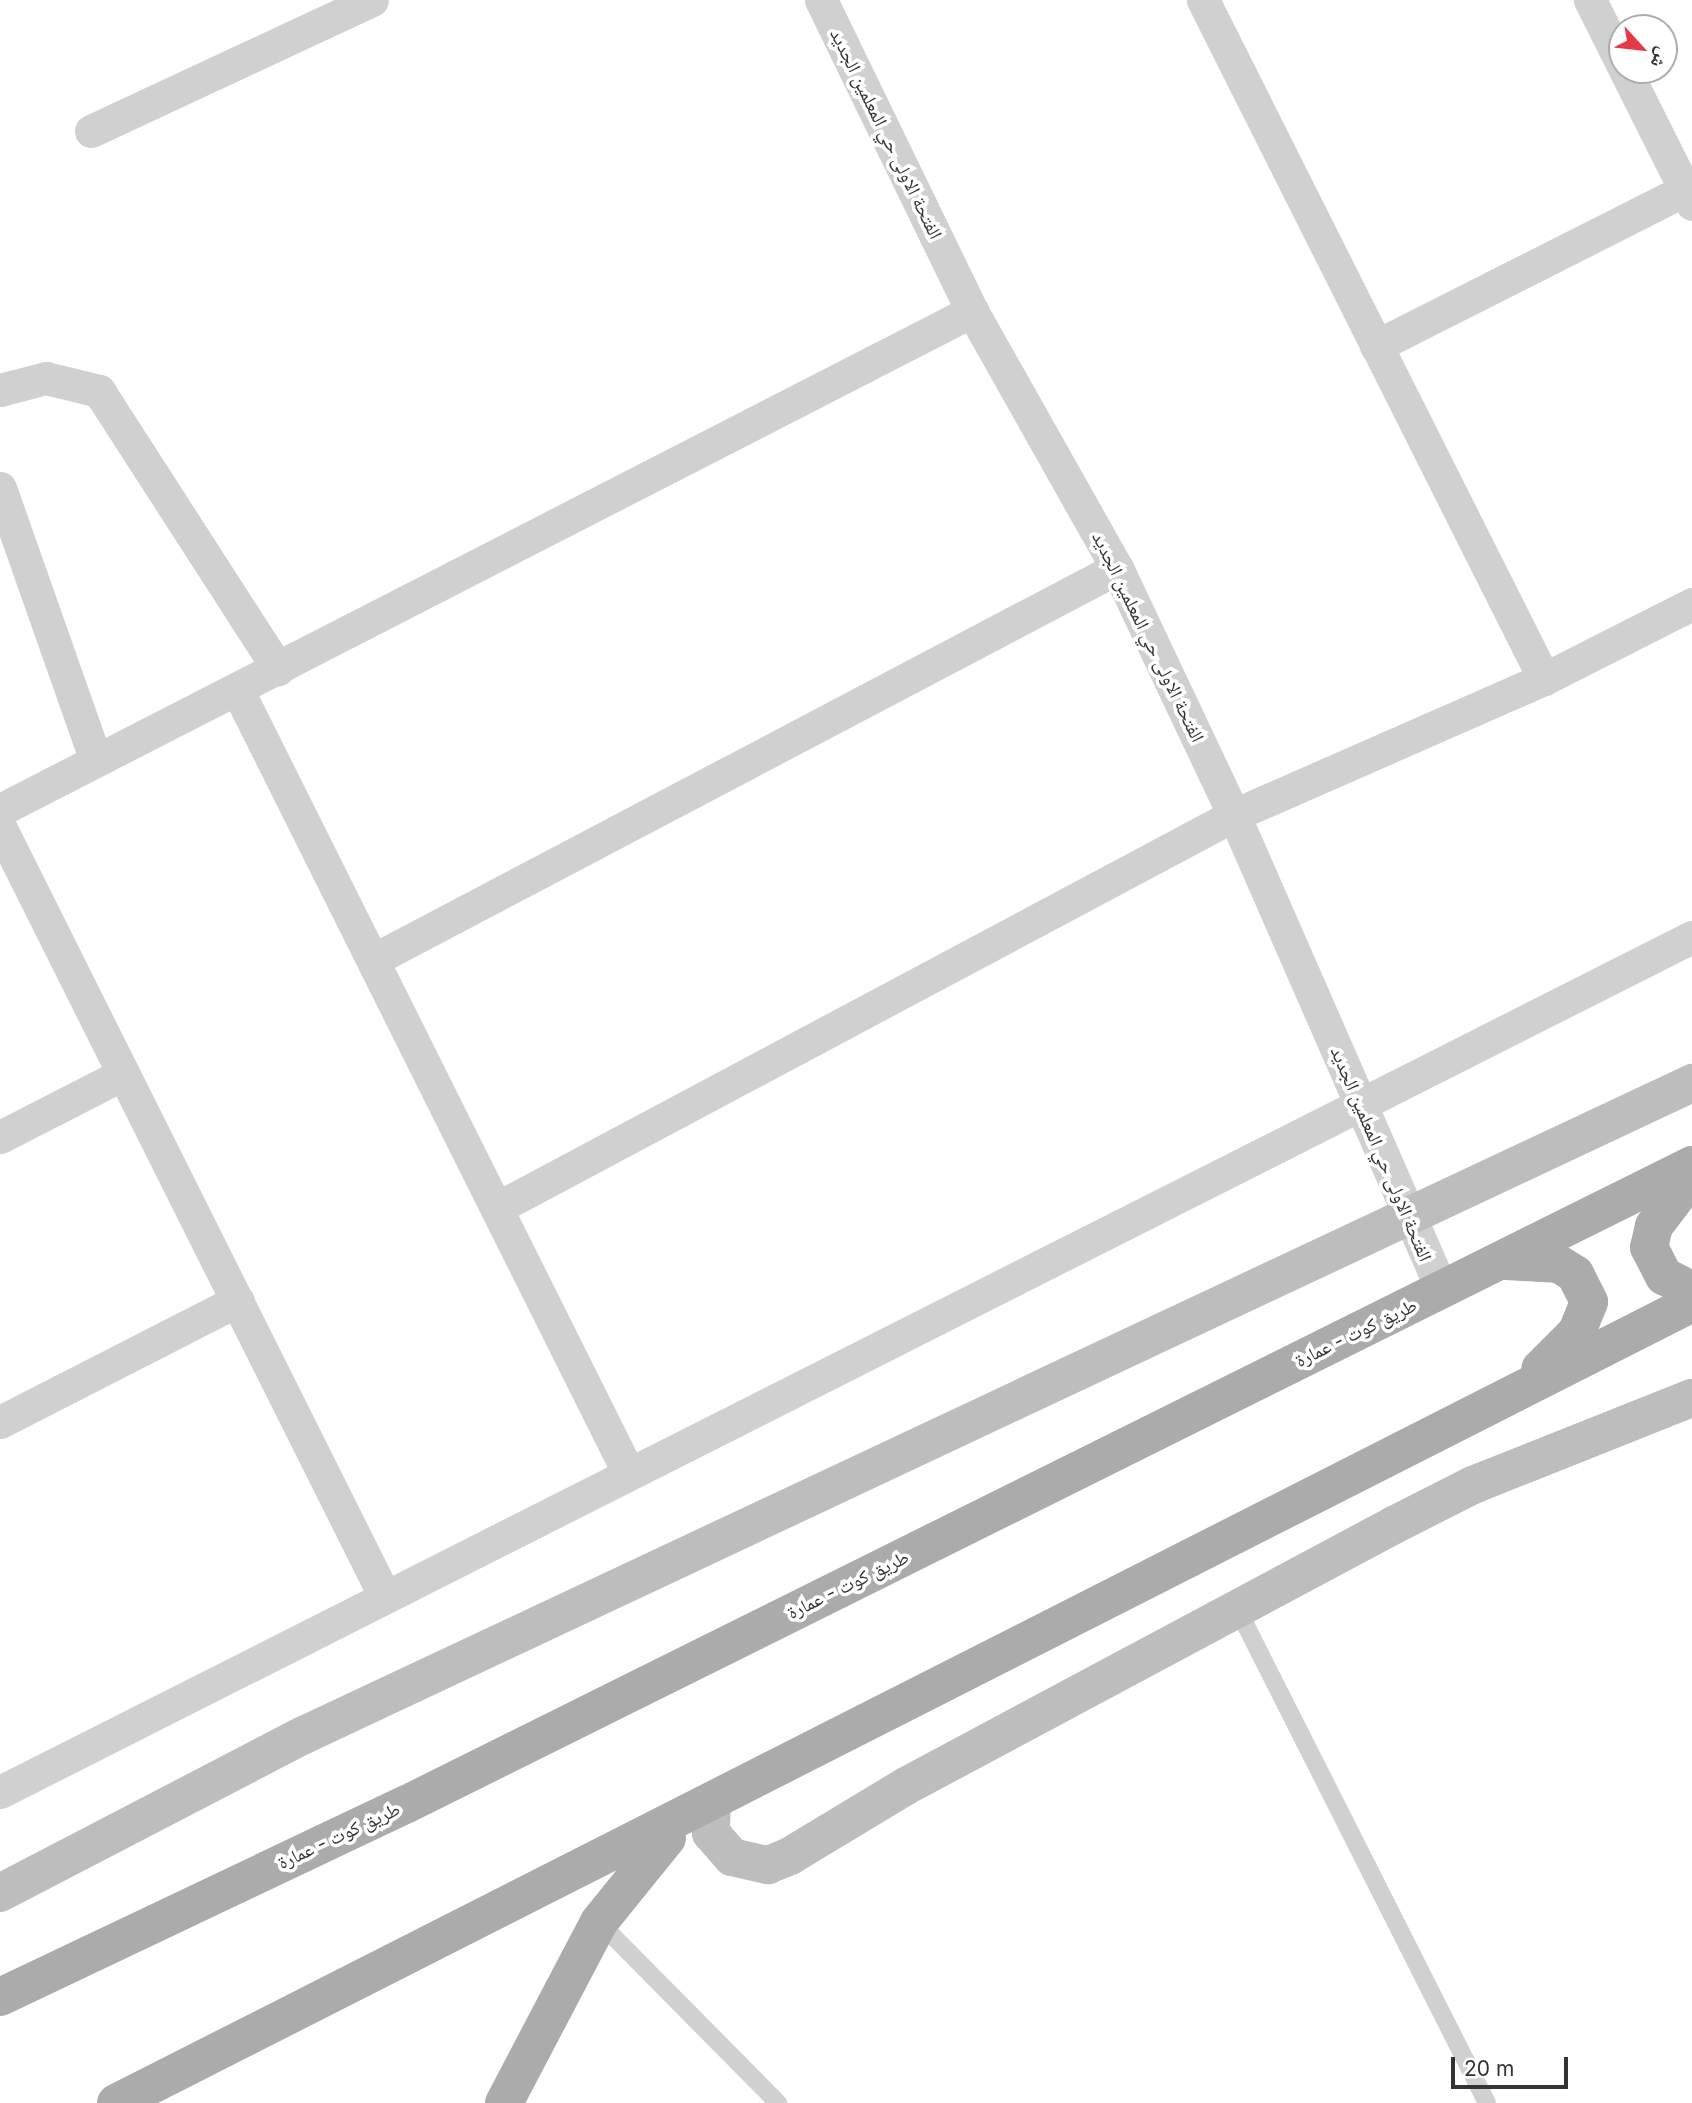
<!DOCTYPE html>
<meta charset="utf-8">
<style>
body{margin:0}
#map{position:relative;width:1692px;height:2103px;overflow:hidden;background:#fff;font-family:Inter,"Noto Naskh Arabic",sans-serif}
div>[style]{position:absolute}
.lane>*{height:18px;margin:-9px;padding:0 9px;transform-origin:9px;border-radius:9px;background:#d0d0d0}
.street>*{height:33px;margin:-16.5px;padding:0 16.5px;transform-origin:16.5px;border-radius:16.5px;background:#d0d0d0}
.secondary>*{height:38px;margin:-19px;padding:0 19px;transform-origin:19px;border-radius:19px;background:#bdbdbd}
.primary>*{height:38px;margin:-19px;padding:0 19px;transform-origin:19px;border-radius:19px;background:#ababab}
span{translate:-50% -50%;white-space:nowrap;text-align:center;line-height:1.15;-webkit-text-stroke:7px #fff;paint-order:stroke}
.street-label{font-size:19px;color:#333}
.north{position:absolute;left:1608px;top:14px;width:70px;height:70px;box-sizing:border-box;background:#fff;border:2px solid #adadad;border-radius:50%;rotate:117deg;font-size:19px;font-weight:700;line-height:28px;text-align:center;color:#333}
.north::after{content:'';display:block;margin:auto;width:24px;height:32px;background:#e63946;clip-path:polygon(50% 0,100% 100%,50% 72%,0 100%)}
.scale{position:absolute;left:1451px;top:2057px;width:117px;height:32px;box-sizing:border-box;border:4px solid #333;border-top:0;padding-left:9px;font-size:21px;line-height:24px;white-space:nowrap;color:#333;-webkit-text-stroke:5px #fff;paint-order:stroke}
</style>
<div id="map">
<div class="lane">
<div style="left:1238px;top:1610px;width:552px;rotate:63.2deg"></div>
<div style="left:599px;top:1922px;width:255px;rotate:45.3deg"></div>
</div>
<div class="street">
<div style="left:821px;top:0;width:346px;rotate:64.1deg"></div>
<div style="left:972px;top:311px;width:295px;rotate:60.6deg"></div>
<div style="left:1117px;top:568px;width:273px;rotate:64.7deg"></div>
<div style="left:1234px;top:815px;width:519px;rotate:66.35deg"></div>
<div style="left:1203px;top:0;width:760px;rotate:63.33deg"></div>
<div style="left:1590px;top:0;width:72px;rotate:63.4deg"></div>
<div style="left:1625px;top:70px;width:150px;rotate:63.4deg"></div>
<div style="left:91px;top:131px;width:310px;rotate:-25deg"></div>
<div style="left:1376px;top:346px;width:346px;rotate:-26.8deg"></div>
<div style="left:0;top:390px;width:48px;rotate:-14.6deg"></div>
<div style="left:46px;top:378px;width:55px;rotate:13.8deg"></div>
<div style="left:99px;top:391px;width:331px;rotate:57.2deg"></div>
<div style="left:0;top:488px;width:289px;rotate:70.6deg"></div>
<div style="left:237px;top:689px;width:877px;rotate:63.46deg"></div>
<div style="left:0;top:810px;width:1093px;rotate:-27.17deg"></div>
<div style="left:0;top:827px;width:861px;rotate:63.43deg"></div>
<div style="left:373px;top:960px;width:841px;rotate:-27.78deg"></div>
<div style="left:0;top:1137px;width:138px;rotate:-27.1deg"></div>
<div style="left:497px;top:1208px;width:835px;rotate:-28.07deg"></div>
<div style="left:1234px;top:815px;width:339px;rotate:-23.7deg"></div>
<div style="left:1544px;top:679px;width:166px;rotate:-26.9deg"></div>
<div style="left:0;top:1422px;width:267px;rotate:-27.1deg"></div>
<div style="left:0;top:1792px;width:1896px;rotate:-26.81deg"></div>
</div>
<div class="secondary">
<div style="left:712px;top:1801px;width:32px;rotate:92deg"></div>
<div style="left:711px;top:1833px;width:32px;rotate:49deg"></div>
<div style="left:732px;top:1857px;width:37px;rotate:13deg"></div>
<div style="left:768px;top:1865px;width:24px;rotate:-22deg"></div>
<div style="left:790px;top:1856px;width:135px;rotate:-31.1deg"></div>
<div style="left:906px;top:1786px;width:553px;rotate:-28.14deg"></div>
<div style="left:1394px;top:1525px;width:89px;rotate:-26.9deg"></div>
<div style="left:1473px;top:1485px;width:236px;rotate:-21.7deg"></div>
<div style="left:0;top:1893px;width:343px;rotate:-27.5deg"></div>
<div style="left:304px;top:1735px;width:1534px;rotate:-25.16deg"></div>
</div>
<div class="primary">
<div style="left:1692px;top:1176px;width:63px;rotate:127.2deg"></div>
<div style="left:1654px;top:1226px;width:22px;rotate:103deg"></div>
<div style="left:1649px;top:1247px;width:33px;rotate:63deg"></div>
<div style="left:1664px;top:1276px;width:31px;rotate:27deg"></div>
<div style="left:1507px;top:1261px;width:52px;rotate:3.3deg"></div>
<div style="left:1559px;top:1264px;width:19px;rotate:32deg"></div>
<div style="left:1575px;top:1274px;width:31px;rotate:63deg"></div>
<div style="left:1589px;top:1302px;width:32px;rotate:112deg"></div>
<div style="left:1577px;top:1332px;width:52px;rotate:135deg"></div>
<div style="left:0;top:1997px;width:450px;rotate:-25.4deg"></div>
<div style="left:407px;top:1804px;width:1435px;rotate:-26.44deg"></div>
<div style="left:116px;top:2103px;width:1767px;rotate:-26.91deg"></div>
<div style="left:504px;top:2103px;width:204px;rotate:-62.3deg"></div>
<div style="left:599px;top:1922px;width:108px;rotate:-51deg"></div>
</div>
<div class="street-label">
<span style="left:886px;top:134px;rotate:64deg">الفتحة الاولى حي المعلمين الجديد</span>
<span style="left:1148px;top:637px;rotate:64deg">الفتحة الاولى حي المعلمين الجديد</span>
<span style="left:1381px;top:1154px;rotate:67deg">الفتحة الاولى حي المعلمين الجديد</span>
<span style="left:1356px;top:1333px;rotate:-26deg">طريق كوت - عمارة</span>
<span style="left:848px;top:1585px;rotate:-26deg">طريق كوت - عمارة</span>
<span style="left:339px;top:1836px;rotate:-25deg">طريق كوت - عمارة</span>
</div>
<div class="north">ش</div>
<div class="scale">20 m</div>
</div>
